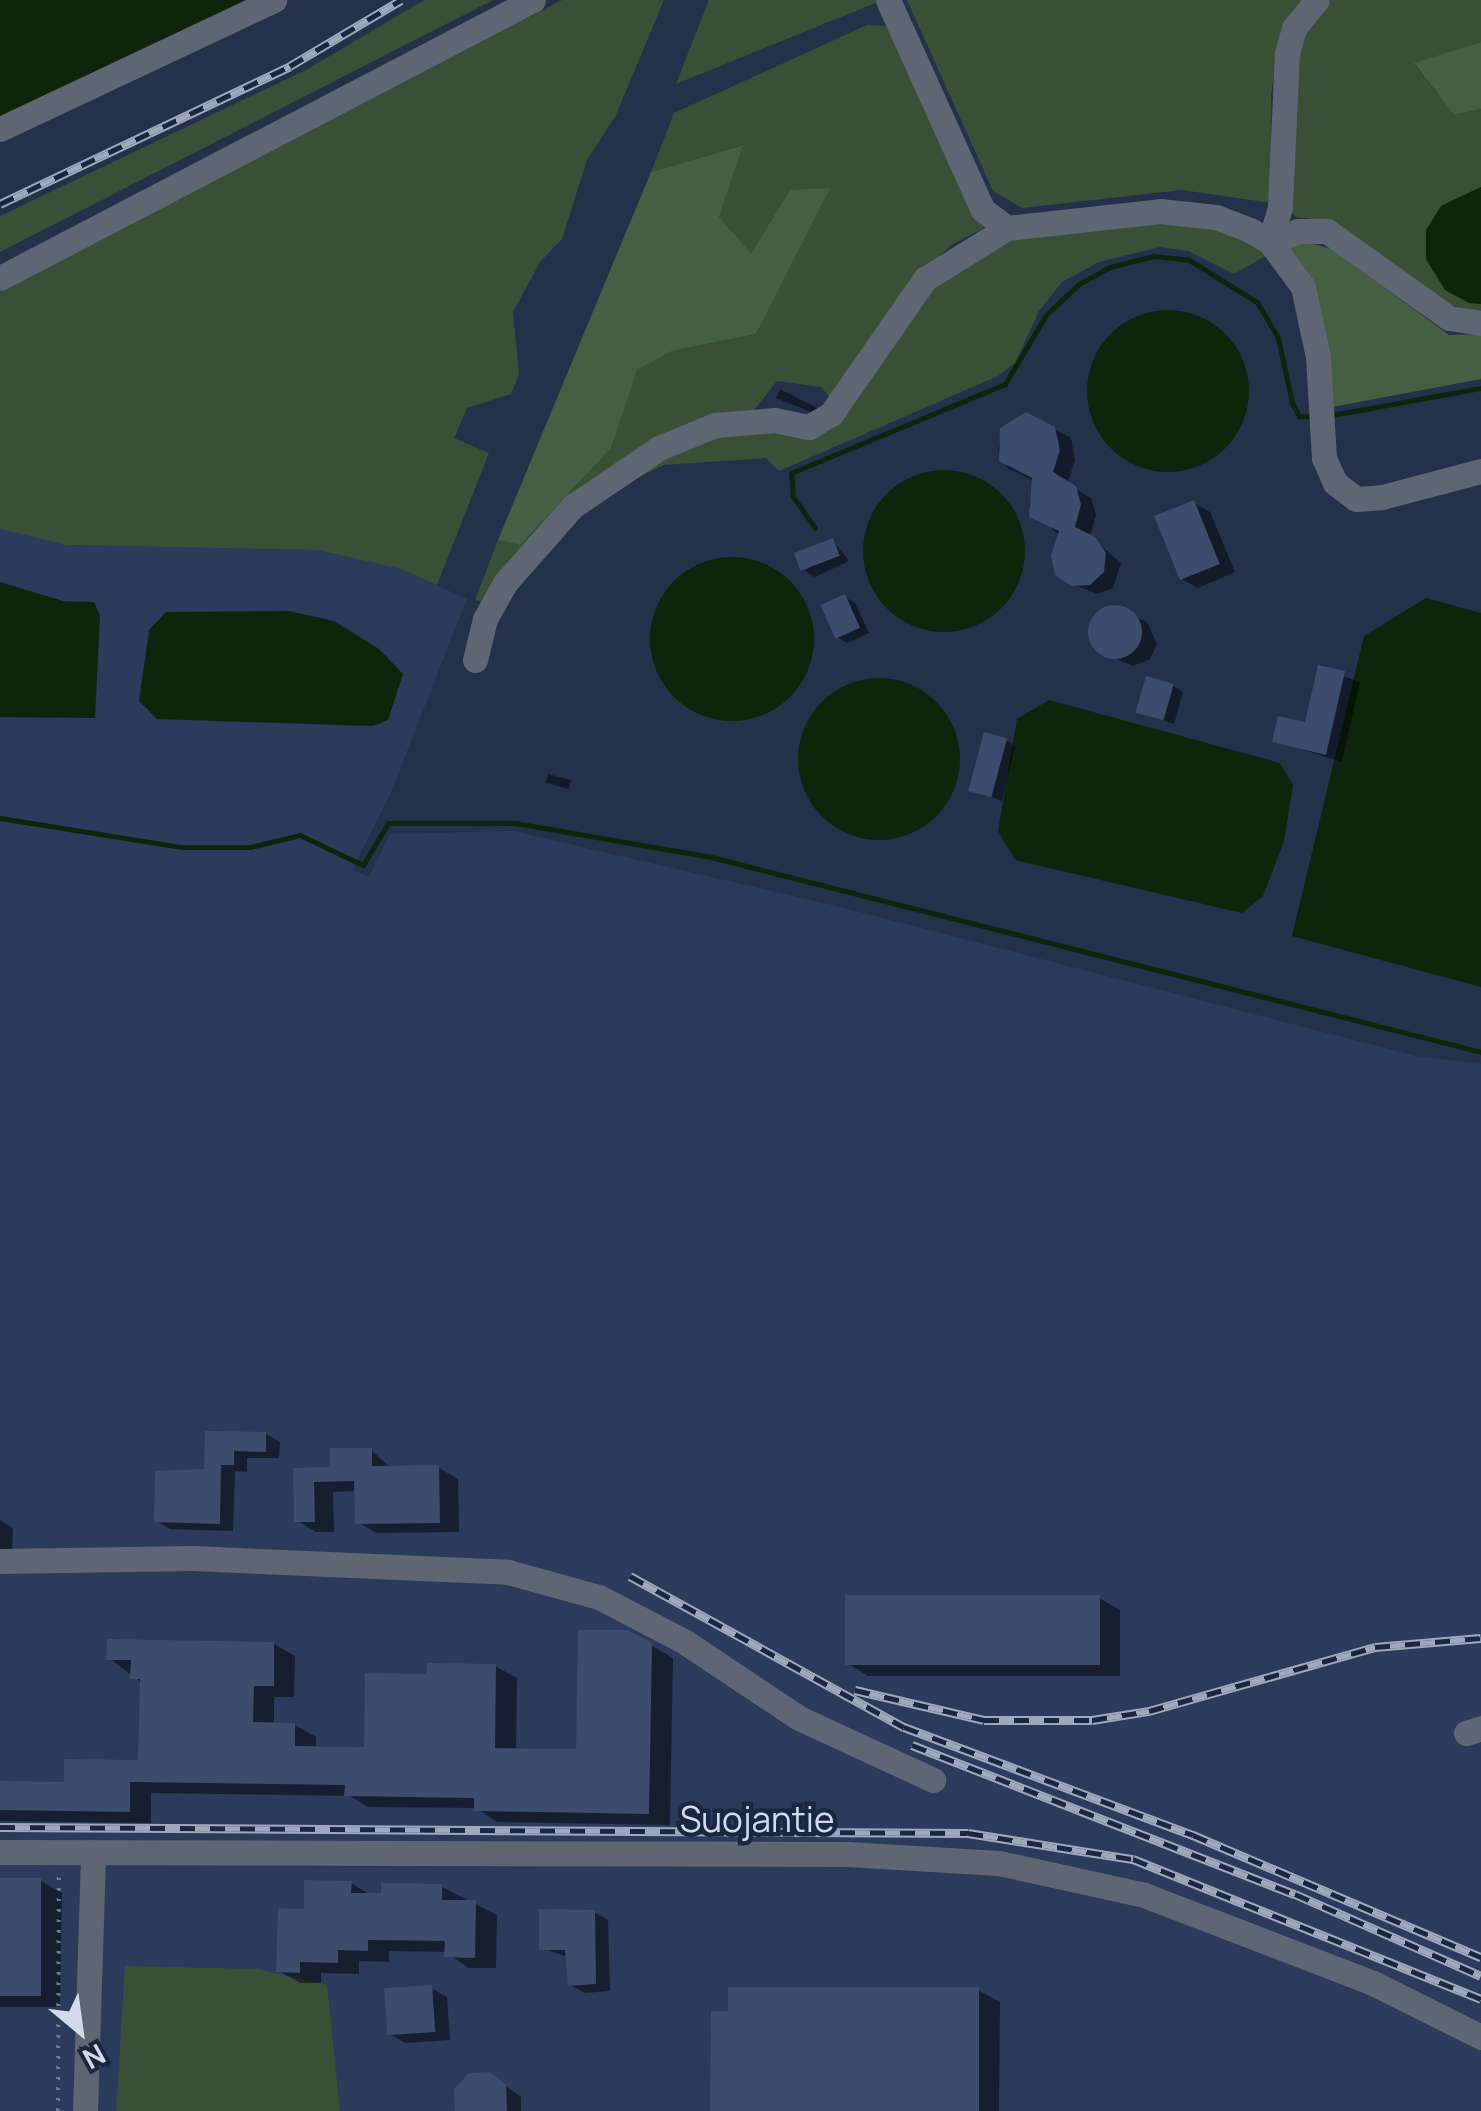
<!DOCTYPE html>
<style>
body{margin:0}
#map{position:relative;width:1481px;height:2111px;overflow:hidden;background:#24314b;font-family:Manrope,sans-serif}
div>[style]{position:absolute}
.built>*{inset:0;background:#2a3b5b}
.green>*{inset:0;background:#395037}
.forest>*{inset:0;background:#445f41}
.water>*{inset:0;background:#0d260b}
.round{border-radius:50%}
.shadow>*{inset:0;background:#0007;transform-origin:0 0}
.stream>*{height:5px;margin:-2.5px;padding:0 2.5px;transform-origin:2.5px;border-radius:2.5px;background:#0d260b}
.building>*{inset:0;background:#3b4c6c;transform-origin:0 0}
.path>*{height:4px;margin-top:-2px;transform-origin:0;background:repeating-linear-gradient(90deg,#707b91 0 2.5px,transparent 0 10.5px)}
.minor>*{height:25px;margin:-12.5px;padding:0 12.5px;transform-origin:12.5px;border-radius:12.5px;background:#5f6673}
.rail>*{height:9px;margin-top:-4.5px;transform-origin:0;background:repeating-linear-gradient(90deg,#1a2740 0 15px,#9fa9bc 0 30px);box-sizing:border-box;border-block:2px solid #9fa9bc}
span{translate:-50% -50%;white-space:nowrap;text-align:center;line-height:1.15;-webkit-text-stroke:9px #1a2740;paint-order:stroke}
.street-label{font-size:35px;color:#d2dbeb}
.north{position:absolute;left:30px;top:1981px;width:100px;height:100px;-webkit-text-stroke:8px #1a2740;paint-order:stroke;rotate:151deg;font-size:28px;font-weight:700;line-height:40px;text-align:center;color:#d2dbeb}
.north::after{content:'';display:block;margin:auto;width:35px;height:45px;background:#d2dbeb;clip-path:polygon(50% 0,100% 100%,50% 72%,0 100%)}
</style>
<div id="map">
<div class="built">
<div style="clip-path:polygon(0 529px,66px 545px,318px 550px,401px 569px,467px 599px,391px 792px,352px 870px,369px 877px,390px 834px,513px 831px,836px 906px,1416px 1056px,1481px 1064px,1481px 2111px,0 2111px)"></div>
</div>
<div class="green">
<div style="clip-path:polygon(424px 0,493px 0,0 252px,0 216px,308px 69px)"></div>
<div style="clip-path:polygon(562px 0,664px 0,616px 115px,587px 160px,562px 239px,540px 262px,513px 312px,519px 374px,511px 394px,467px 408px,454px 438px,489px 453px,437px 585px,401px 569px,318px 550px,66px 545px,0 529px,0 291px)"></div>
<div style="clip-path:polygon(709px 0,877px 0,878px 2px,676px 84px)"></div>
<div style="clip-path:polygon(907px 0,1305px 0,1281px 32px,1271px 95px,1272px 203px,1182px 190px,1022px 208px,993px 191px)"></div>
<div style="clip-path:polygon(1326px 0,1481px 0,1481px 42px,1414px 64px,1454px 115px,1481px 109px,1481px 187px,1441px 206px,1426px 259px,1445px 289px,1481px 304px,1481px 314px,1442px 302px,1334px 222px,1296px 217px,1289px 209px,1292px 70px,1306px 28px)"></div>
<div style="clip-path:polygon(867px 25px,890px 26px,984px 228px,951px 245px,909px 284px,834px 402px,821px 387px,777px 381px,751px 414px,645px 448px,487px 603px,475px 600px,498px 540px,520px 545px,611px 448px,636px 370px,672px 351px,757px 334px,790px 190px,751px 253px,719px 217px,742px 145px,651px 172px,674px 113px)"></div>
<div style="clip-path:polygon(1116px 222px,1210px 224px,1271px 253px,1234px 274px,1188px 251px,1160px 247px,1099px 262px,1062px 282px,1039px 311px,1015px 363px,998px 376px,779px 471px,766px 458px,664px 465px,595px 498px,651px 461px,744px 427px,804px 436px,913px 300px,999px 238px)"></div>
<div style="clip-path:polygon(125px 1966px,258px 1969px,327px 1985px,340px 2111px,116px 2111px)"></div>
</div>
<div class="forest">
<div style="clip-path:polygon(1481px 42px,1481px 109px,1454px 115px,1414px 63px)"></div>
<div style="clip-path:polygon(743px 145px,719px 217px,751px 253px,790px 190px,830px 188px,756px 334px,672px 351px,637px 370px,611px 448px,520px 545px,498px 540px,651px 172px)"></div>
<div style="clip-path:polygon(1301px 241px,1332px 249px,1449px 335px,1481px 334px,1481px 379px,1332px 407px,1318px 302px,1288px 245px)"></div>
</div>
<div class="water">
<div style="clip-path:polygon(0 0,245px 0,0 117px)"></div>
<div style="clip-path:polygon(1481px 187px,1481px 304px,1469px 303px,1445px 290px,1426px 259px,1426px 230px,1441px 206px)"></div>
<div class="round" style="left:1087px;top:310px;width:162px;height:162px"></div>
<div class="round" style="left:863px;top:470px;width:162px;height:162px"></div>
<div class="round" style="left:650px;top:557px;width:164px;height:164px"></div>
<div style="clip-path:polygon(0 582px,63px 601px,94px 602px,100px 616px,95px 718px,0 717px)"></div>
<div style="clip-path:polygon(1426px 598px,1481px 613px,1481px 987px,1292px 936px,1364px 636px)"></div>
<div style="clip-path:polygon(289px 611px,334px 621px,379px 649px,403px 674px,388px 720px,373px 726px,157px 719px,139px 701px,149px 630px,166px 612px)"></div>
<div class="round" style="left:798px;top:678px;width:162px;height:162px"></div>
<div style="clip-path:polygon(1049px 700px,1280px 763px,1293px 785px,1284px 841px,1263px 896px,1242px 913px,1015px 860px,998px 831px,1017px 719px)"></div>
</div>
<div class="shadow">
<div style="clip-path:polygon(780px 389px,817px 408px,814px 413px,776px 398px)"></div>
<div style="clip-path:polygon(1054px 429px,1071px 438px,1075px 460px,1067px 484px,1091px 498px,1096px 515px,1090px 537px,1121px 563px,1113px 588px,1097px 594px,1064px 580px,1060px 536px,1029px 507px,1034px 481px,1008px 468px,998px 450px,1002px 430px)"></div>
<div style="clip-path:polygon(1194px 503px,1210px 512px,1235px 572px,1198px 588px,1182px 579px)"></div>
<div style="clip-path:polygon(833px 541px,849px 561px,815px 577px,805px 571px)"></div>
<div style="clip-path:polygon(845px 597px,855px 603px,869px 633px,847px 643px,837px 637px)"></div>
<div style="clip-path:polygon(1114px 608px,1147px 622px,1157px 644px,1150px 659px,1133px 666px,1100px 651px,1091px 629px,1099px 614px)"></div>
<div style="clip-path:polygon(1320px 668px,1360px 682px,1342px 762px,1275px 741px,1307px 725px)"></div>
<div style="clip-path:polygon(1173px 686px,1183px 692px,1174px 724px,1139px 712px)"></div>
<div style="clip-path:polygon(1006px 740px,1015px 746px,1002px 801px,973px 790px)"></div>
<div style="left:548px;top:774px;width:24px;height:9px;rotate:15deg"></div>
<div style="clip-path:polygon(207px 1433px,266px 1434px,280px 1442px,279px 1458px,247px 1458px,247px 1472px,235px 1471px,233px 1531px,170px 1529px,156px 1521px,207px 1472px)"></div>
<div style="clip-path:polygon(371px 1450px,391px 1468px,439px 1468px,458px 1479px,459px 1532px,377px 1533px,357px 1522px,357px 1491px,333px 1492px,334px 1532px,316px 1532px,296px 1520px,296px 1470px,333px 1470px)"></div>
<div style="clip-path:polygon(0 1520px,13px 1528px,12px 1553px,0 1553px)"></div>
<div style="clip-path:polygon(1099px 1598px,1120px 1610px,1120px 1676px,868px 1676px,847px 1663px)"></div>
<div style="clip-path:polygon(274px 1644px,295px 1656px,294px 1697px,274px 1697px,274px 1725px,295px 1725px,316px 1737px,316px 1749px,366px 1749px,429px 1676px,495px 1666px,517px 1678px,516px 1751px,578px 1752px,651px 1645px,673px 1658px,670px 1825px,497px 1822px,476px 1808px,368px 1807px,350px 1796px,151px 1793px,151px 1823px,0 1821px,0 1784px,66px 1785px,140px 1763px,142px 1683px,109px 1658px)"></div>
<div style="clip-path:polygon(0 1880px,41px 1881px,62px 1893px,60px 2007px,0 2007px)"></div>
<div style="clip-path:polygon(351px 1883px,372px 1896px,442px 1887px,497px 1915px,496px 1968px,468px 1968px,447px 1952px,389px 1951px,389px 1962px,359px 1961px,359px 1974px,321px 1973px,321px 1983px,300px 1983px,279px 1971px,306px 1911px)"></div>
<div style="clip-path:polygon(594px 1912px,608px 1920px,610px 1991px,585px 1993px,570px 1985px,568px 1957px,541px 1948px)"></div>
<div style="clip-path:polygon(431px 1988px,447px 1997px,450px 2040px,405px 2043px,390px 2034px)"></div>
<div style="clip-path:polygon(978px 1990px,1000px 2002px,999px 2111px,713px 2111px)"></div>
<div style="clip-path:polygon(489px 2074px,521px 2097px,521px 2111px,459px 2111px)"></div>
</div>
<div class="stream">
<div style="left:1332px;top:415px;width:151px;rotate:-10.3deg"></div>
<div style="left:815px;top:528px;width:39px;rotate:-125deg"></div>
<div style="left:793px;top:496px;width:23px;rotate:-95deg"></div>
<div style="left:791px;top:473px;width:232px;rotate:-22.6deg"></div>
<div style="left:1005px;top:384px;width:80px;rotate:-59.3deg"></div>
<div style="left:1046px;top:315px;width:45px;rotate:-43.2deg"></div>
<div style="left:1079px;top:284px;width:35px;rotate:-29deg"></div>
<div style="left:1110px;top:267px;width:44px;rotate:-14.3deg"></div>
<div style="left:1153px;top:256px;width:36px;rotate:6deg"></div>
<div style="left:1189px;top:260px;width:80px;rotate:31.7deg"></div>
<div style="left:1257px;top:302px;width:42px;rotate:59.7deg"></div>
<div style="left:1278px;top:338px;width:66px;rotate:77.8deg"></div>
<div style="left:1292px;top:403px;width:15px;rotate:62deg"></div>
<div style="left:1299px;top:416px;width:17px"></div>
<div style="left:0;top:818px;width:184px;rotate:9.1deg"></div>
<div style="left:182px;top:847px;width:68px"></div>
<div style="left:250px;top:847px;width:51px;rotate:-13.5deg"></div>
<div style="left:300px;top:835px;width:70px;rotate:25.5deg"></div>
<div style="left:363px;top:865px;width:49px;rotate:-59.2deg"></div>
<div style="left:388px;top:823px;width:127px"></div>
<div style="left:515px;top:823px;width:195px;rotate:9.8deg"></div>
<div style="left:707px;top:856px;width:798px;rotate:14.21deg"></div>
</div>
<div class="building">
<div style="clip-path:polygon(1026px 412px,1055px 427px,1060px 450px,1053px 472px,1076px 486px,1081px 505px,1075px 527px,1095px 537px,1106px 553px,1104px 572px,1090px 585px,1071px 586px,1055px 575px,1051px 556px,1059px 531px,1029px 517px,1032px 478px,999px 461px,1000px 428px)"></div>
<div style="left:1194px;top:500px;width:69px;height:43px;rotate:68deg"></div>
<div style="left:833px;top:538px;width:19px;height:42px;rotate:69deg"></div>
<div style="left:845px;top:594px;width:37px;height:27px;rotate:66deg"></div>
<div class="round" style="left:1088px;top:605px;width:54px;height:54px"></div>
<div style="clip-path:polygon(1318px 665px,1345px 671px,1326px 755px,1272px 742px,1278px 716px,1305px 722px)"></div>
<div style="left:1146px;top:676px;width:29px;height:38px;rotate:16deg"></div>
<div style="left:984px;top:732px;width:24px;height:61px;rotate:15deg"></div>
<div style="clip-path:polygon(205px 1431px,266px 1432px,266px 1452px,234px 1451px,234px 1465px,221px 1465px,220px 1524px,154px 1522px,155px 1471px,204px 1469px)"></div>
<div style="clip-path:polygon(330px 1448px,372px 1448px,372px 1466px,439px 1465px,440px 1523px,355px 1524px,354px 1481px,314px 1482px,315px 1522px,294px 1522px,293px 1468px,330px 1467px)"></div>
<div style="left:845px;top:1595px;width:255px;height:70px"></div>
<div style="clip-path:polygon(578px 1630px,628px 1630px,652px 1643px,649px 1814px,474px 1811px,474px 1798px,344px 1796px,345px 1785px,130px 1782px,130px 1812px,0 1810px,0 1781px,64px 1782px,64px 1759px,138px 1760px,140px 1679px,130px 1679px,131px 1660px,106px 1660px,107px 1639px,274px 1642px,274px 1686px,254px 1686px,253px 1722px,295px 1723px,295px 1746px,364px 1747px,365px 1673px,426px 1674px,427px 1663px,496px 1664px,495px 1748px,576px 1749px)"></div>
<div style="left:0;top:1878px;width:41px;height:118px"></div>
<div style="clip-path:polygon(304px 1880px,352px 1881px,351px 1893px,381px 1893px,381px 1883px,442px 1884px,442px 1900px,476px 1900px,475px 1958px,444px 1957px,445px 1941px,368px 1940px,368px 1951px,338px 1950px,338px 1963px,300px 1962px,300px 1973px,276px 1972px,278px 1908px,304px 1909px)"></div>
<div style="clip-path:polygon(539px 1909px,595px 1910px,596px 1984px,568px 1986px,565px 1950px,539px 1950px)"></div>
<div style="left:432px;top:1985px;width:47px;height:48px;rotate:86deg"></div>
<div style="clip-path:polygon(728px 1987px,979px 1987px,979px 2111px,710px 2111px,711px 2011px,728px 2011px)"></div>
<div style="clip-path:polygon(490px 2072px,506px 2085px,507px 2111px,455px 2111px,454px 2089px,469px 2073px)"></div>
</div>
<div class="path">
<div style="left:58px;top:2111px;width:240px;rotate:-89.8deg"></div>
</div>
<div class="minor">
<div style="left:888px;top:0;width:230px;rotate:65.7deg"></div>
<div style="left:983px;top:210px;width:30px;rotate:37deg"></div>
<div style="left:1007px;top:228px;width:154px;rotate:-6.3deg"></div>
<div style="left:1160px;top:211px;width:56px;rotate:6.1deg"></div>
<div style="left:1216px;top:217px;width:36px;rotate:21deg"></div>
<div style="left:1250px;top:230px;width:23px;rotate:31deg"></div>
<div style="left:1270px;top:242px;width:56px;rotate:53.7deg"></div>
<div style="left:1303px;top:287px;width:72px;rotate:77.9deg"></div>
<div style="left:1318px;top:357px;width:101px;rotate:86.6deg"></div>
<div style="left:1324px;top:458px;width:27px;rotate:66deg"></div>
<div style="left:1335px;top:483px;width:26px;rotate:37deg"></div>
<div style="left:1356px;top:499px;width:26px;rotate:-4deg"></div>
<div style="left:1382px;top:497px;width:102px;rotate:-14.7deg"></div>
<div style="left:0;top:129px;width:303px;rotate:-25.2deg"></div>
<div style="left:1270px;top:242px;width:37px;rotate:-74deg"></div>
<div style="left:1280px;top:206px;width:152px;rotate:-87.4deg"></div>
<div style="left:1287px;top:54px;width:27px;rotate:-75deg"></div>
<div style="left:1294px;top:28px;width:36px;rotate:-51deg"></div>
<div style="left:1270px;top:242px;width:30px;rotate:-21deg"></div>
<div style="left:1298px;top:231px;width:29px"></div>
<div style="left:1327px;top:231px;width:150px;rotate:35.5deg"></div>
<div style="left:1449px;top:318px;width:32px;rotate:9deg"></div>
<div style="left:0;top:278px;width:601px;rotate:-27.55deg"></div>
<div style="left:475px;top:660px;width:42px;rotate:-76.3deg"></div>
<div style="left:485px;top:619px;width:41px;rotate:-60.9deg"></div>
<div style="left:505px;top:583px;width:103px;rotate:-48.6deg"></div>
<div style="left:573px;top:506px;width:104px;rotate:-34deg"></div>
<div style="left:659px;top:448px;width:61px;rotate:-22.3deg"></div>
<div style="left:715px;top:425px;width:60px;rotate:-4.8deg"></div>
<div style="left:775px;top:420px;width:35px;rotate:12deg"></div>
<div style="left:809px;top:427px;width:26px;rotate:-31deg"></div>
<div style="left:831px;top:414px;width:165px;rotate:-55.2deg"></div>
<div style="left:925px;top:279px;width:97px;rotate:-31.9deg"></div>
<div style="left:0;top:1561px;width:193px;rotate:-0.9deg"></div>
<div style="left:193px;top:1558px;width:315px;rotate:2.5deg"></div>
<div style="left:508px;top:1572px;width:94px;rotate:15.4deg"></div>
<div style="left:599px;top:1597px;width:97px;rotate:27.6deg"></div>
<div style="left:685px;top:1642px;width:137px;rotate:33.7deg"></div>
<div style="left:799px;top:1718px;width:148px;rotate:24.8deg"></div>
<div style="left:1466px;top:1733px;width:16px;rotate:-18deg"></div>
<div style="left:0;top:1852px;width:847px;rotate:0.14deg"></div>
<div style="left:847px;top:1854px;width:152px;rotate:3.4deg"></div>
<div style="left:999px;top:1863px;width:148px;rotate:12.4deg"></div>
<div style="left:1144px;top:1895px;width:245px;rotate:21deg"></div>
<div style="left:1373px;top:1983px;width:121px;rotate:26.6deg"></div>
<div style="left:85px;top:2111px;width:259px;rotate:-88.2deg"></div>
</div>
<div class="rail">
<div style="left:0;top:204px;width:321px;rotate:-25.4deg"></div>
<div style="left:290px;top:66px;width:129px;rotate:-30.7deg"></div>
<div style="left:630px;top:1576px;width:313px;rotate:28.9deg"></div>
<div style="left:904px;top:1727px;width:309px;rotate:20.5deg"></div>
<div style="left:1193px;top:1835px;width:313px;rotate:23deg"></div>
<div style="left:855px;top:1690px;width:132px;rotate:13.1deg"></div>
<div style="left:984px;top:1720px;width:108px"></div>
<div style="left:1092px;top:1720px;width:58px;rotate:-9deg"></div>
<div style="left:1149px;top:1711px;width:235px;rotate:-15.8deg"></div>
<div style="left:1375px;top:1647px;width:106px;rotate:-4.9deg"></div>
<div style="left:912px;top:1745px;width:411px;rotate:21.3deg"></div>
<div style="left:1295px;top:1894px;width:203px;rotate:23.8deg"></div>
<div style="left:0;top:1827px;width:968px;rotate:0.36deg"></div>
<div style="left:968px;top:1833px;width:167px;rotate:9deg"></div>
<div style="left:1133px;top:1859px;width:375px;rotate:21.9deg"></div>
</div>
<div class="street-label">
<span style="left:757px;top:1819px">Suojantie</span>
</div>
<div class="north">N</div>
</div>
